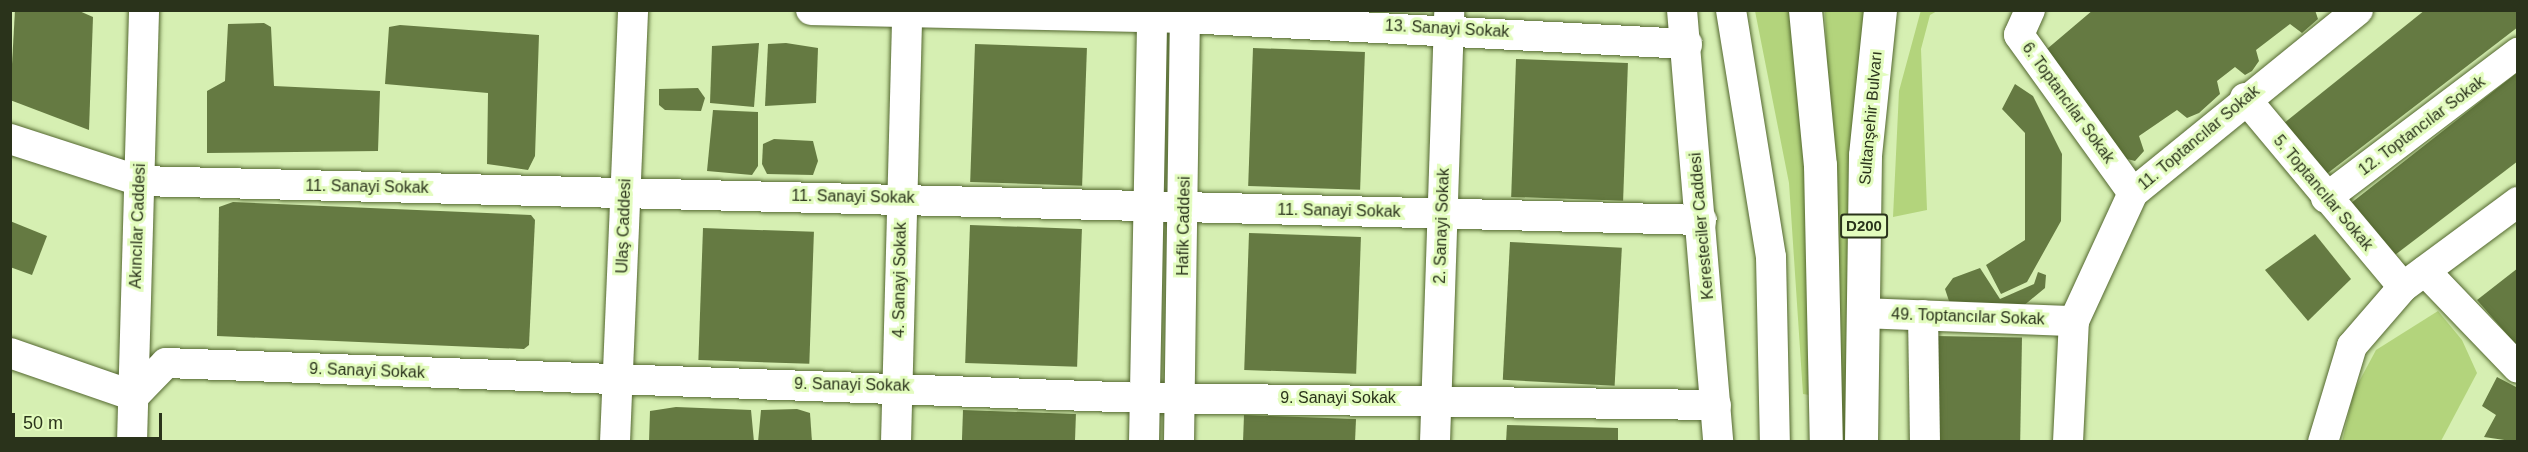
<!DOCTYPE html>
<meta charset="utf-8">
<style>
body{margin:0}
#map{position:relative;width:2528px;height:452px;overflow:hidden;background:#d6efb2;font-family:Helvetica,sans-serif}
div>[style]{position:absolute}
.green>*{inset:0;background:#b3d47c}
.building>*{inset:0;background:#657a42;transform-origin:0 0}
.roads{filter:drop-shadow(0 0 2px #53672f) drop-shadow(0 0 2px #53672f)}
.minor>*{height:30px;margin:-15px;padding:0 15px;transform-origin:15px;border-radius:15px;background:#fff}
.highway>*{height:33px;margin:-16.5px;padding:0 16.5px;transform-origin:16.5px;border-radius:16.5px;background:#fff}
span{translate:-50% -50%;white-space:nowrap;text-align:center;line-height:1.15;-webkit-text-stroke:6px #e3fcbe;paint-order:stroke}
.shield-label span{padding:2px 4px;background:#e3fcbe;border:2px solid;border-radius:4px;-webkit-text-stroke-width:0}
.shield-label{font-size:15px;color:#2a331b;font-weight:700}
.street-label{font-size:16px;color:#2a331b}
.frame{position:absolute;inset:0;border:12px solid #2a331b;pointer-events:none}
.scale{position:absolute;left:12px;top:413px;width:150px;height:27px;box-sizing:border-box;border:3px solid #2a331b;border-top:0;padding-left:8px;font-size:18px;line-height:21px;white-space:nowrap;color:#2a331b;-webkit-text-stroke:4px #e3fcbe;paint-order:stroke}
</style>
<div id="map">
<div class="green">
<div style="clip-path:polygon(1921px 10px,1937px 11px,1930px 15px,1921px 49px,1927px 210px,1893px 217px,1899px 91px)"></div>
<div style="clip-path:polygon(1755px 11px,1797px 11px,1816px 396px,1803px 394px,1789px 183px)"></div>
<div style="clip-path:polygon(1825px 11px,1871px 11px,1853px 441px,1841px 441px)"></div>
<div style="clip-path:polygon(2438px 311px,2462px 340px,2477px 373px,2441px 441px,2342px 442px,2354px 391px,2376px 350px)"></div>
</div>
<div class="building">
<div style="clip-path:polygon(15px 10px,77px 10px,93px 17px,89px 130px,10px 100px)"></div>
<div style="clip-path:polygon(2093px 10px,2315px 10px,2318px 19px,2302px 33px,2290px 24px,2256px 50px,2259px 61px,2252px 71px,2245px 75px,2235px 67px,2217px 81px,2220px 94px,2199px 113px,2187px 118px,2177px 110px,2139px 136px,2144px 151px,2135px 161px,2127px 159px,2047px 49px)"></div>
<div style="clip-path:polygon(2425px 10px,2518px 10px,2518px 27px,2324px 176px,2283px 124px)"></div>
<div style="clip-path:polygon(264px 23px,271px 27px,274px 86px,380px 91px,378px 151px,207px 153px,207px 91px,225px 81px,228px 24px)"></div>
<div style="clip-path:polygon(400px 25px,539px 35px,535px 156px,528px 170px,487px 164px,488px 93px,385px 84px,389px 27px)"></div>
<div style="clip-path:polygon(759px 43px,754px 107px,710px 103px,712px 46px)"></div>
<div style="clip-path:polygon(786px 43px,818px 48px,816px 103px,765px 106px,768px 44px)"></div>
<div style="left:975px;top:44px;width:112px;height:138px;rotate:2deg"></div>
<div style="left:1253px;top:48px;width:112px;height:138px;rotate:2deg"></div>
<div style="left:1516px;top:59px;width:112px;height:138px;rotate:2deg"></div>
<div style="clip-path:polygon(2518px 72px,2518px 161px,2391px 258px,2346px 207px)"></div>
<div style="clip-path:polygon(2015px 84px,2033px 96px,2062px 154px,2061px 221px,2027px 282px,2001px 294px,1986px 265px,2025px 240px,2025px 133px,2002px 109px)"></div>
<div style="clip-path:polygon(698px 88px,705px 98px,701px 111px,665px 110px,659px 105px,659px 89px)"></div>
<div style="clip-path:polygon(713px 110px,758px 112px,758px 166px,752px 175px,707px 171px)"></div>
<div style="clip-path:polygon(774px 139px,813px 141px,818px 161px,813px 175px,767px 174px,762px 164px,763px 144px)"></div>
<div style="clip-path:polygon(233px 202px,531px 215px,535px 220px,529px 345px,524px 349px,217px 336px,219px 207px)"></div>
<div style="clip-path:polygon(10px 221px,47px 236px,32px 275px,10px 267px)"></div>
<div style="left:970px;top:225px;width:112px;height:138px;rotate:2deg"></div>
<div style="left:703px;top:228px;width:111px;height:132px;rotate:2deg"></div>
<div style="left:1249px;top:233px;width:112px;height:137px;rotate:2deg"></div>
<div style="clip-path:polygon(2315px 234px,2351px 279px,2308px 321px,2265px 270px)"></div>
<div style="left:1510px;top:242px;width:112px;height:138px;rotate:3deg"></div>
<div style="clip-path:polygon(1980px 268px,2000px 299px,2034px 284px,2038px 272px,2046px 275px,2045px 288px,2022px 307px,1950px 304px,1945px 289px,1953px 278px)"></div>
<div style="clip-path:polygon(2518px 268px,2518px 347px,2477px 300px)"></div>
<div style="left:1935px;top:336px;width:87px;height:106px;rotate:1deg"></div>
<div style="clip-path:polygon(2497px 377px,2518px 388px,2518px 442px,2484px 437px,2496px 415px,2482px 406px)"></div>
<div style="clip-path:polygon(676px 407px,751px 410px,754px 442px,649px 442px,650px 411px)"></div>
<div style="clip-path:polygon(797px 409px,810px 413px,812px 442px,758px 442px,761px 410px)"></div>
<div style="left:963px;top:410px;width:113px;height:32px;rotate:2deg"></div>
<div style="clip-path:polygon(1244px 415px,1356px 419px,1355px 442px,1243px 442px)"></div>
<div style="clip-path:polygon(1507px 425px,1618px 428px,1618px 442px,1506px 442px)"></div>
</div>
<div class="roads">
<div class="minor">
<div style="left:811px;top:10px;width:374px;rotate:1.2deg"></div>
<div style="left:1185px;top:18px;width:503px;rotate:2.96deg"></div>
<div style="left:1682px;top:10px;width:433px;rotate:85.2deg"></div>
<div style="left:1731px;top:10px;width:250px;rotate:80.8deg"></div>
<div style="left:1771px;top:257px;width:185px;rotate:88.8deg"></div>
<div style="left:2030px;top:10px;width:27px;rotate:114deg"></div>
<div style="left:2019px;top:35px;width:195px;rotate:54.2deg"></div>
<div style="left:2245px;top:98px;width:246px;rotate:50.1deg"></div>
<div style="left:10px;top:139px;width:137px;rotate:17.9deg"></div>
<div style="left:140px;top:181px;width:1562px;rotate:1.43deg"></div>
<div style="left:2326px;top:198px;width:241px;rotate:-37.1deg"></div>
<div style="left:2425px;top:271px;width:134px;rotate:46.2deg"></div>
<div style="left:1863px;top:313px;width:211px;rotate:2.2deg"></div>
<div style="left:1923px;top:315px;width:127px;rotate:89.1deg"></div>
<div style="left:10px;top:353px;width:131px;rotate:19.1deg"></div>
<div style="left:134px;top:396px;width:46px;rotate:-45.9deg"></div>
<div style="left:166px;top:363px;width:980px;rotate:2.05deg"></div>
<div style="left:1145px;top:398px;width:571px;rotate:0.7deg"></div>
<div style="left:132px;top:442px;width:432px;rotate:-88.4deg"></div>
<div style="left:615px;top:442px;width:432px;rotate:-87.6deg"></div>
<div style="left:896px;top:442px;width:432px;rotate:-88.5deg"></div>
<div style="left:1144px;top:442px;width:432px;rotate:-88.9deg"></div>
<div style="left:1179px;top:442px;width:432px;rotate:-89.2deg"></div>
<div style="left:1435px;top:442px;width:432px;rotate:-88.1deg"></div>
<div style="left:2068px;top:442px;width:121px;rotate:-87.2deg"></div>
<div style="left:2074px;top:321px;width:141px;rotate:-65.3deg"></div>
<div style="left:2133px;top:193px;width:290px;rotate:-39.1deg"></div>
<div style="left:2323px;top:442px;width:100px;rotate:-73.2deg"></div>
<div style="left:2352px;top:346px;width:78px;rotate:-49.2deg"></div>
<div style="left:2403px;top:287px;width:143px;rotate:-36.5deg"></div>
</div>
<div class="highway">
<div style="left:1805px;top:10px;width:156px;rotate:84.5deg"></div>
<div style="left:1820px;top:165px;width:277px;rotate:88.8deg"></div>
<div style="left:1861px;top:442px;width:287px;rotate:-89.2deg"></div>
<div style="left:1865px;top:155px;width:146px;rotate:-84.1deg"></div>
</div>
</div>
<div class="shield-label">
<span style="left:1864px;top:226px">D200</span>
</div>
<div class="street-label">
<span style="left:1447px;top:29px;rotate:3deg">13. Sanayi Sokak</span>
<span style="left:2068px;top:103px;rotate:54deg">6. Toptancılar Sokak</span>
<span style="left:1871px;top:118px;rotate:-85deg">Sultanşehir Bulvarı</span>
<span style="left:2422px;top:126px;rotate:-37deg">12. Toptancılar Sokak</span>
<span style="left:2199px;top:138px;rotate:-40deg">11. Toptancılar Sokak</span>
<span style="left:367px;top:187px;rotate:1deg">11. Sanayi Sokak</span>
<span style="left:2323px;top:193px;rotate:50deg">5. Toptancılar Sokak</span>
<span style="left:853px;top:197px;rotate:1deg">11. Sanayi Sokak</span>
<span style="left:1339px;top:211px;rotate:1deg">11. Sanayi Sokak</span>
<span style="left:138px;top:226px;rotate:-88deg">Akıncılar Caddesi</span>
<span style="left:624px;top:226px;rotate:-88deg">Ulaş Caddesi</span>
<span style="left:1184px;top:226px;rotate:-89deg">Hafik Caddesi</span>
<span style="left:1442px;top:226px;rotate:-88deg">2. Sanayi Sokak</span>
<span style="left:1702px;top:226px;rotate:-95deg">Keresteciler Caddesi</span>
<span style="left:900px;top:280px;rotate:-89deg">4. Sanayi Sokak</span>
<span style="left:1968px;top:317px;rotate:2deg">49. Toptancılar Sokak</span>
<span style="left:367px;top:371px;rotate:2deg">9. Sanayi Sokak</span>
<span style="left:852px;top:385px;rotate:1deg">9. Sanayi Sokak</span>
<span style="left:1338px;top:398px">9. Sanayi Sokak</span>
</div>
<div class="frame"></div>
<div class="scale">50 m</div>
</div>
